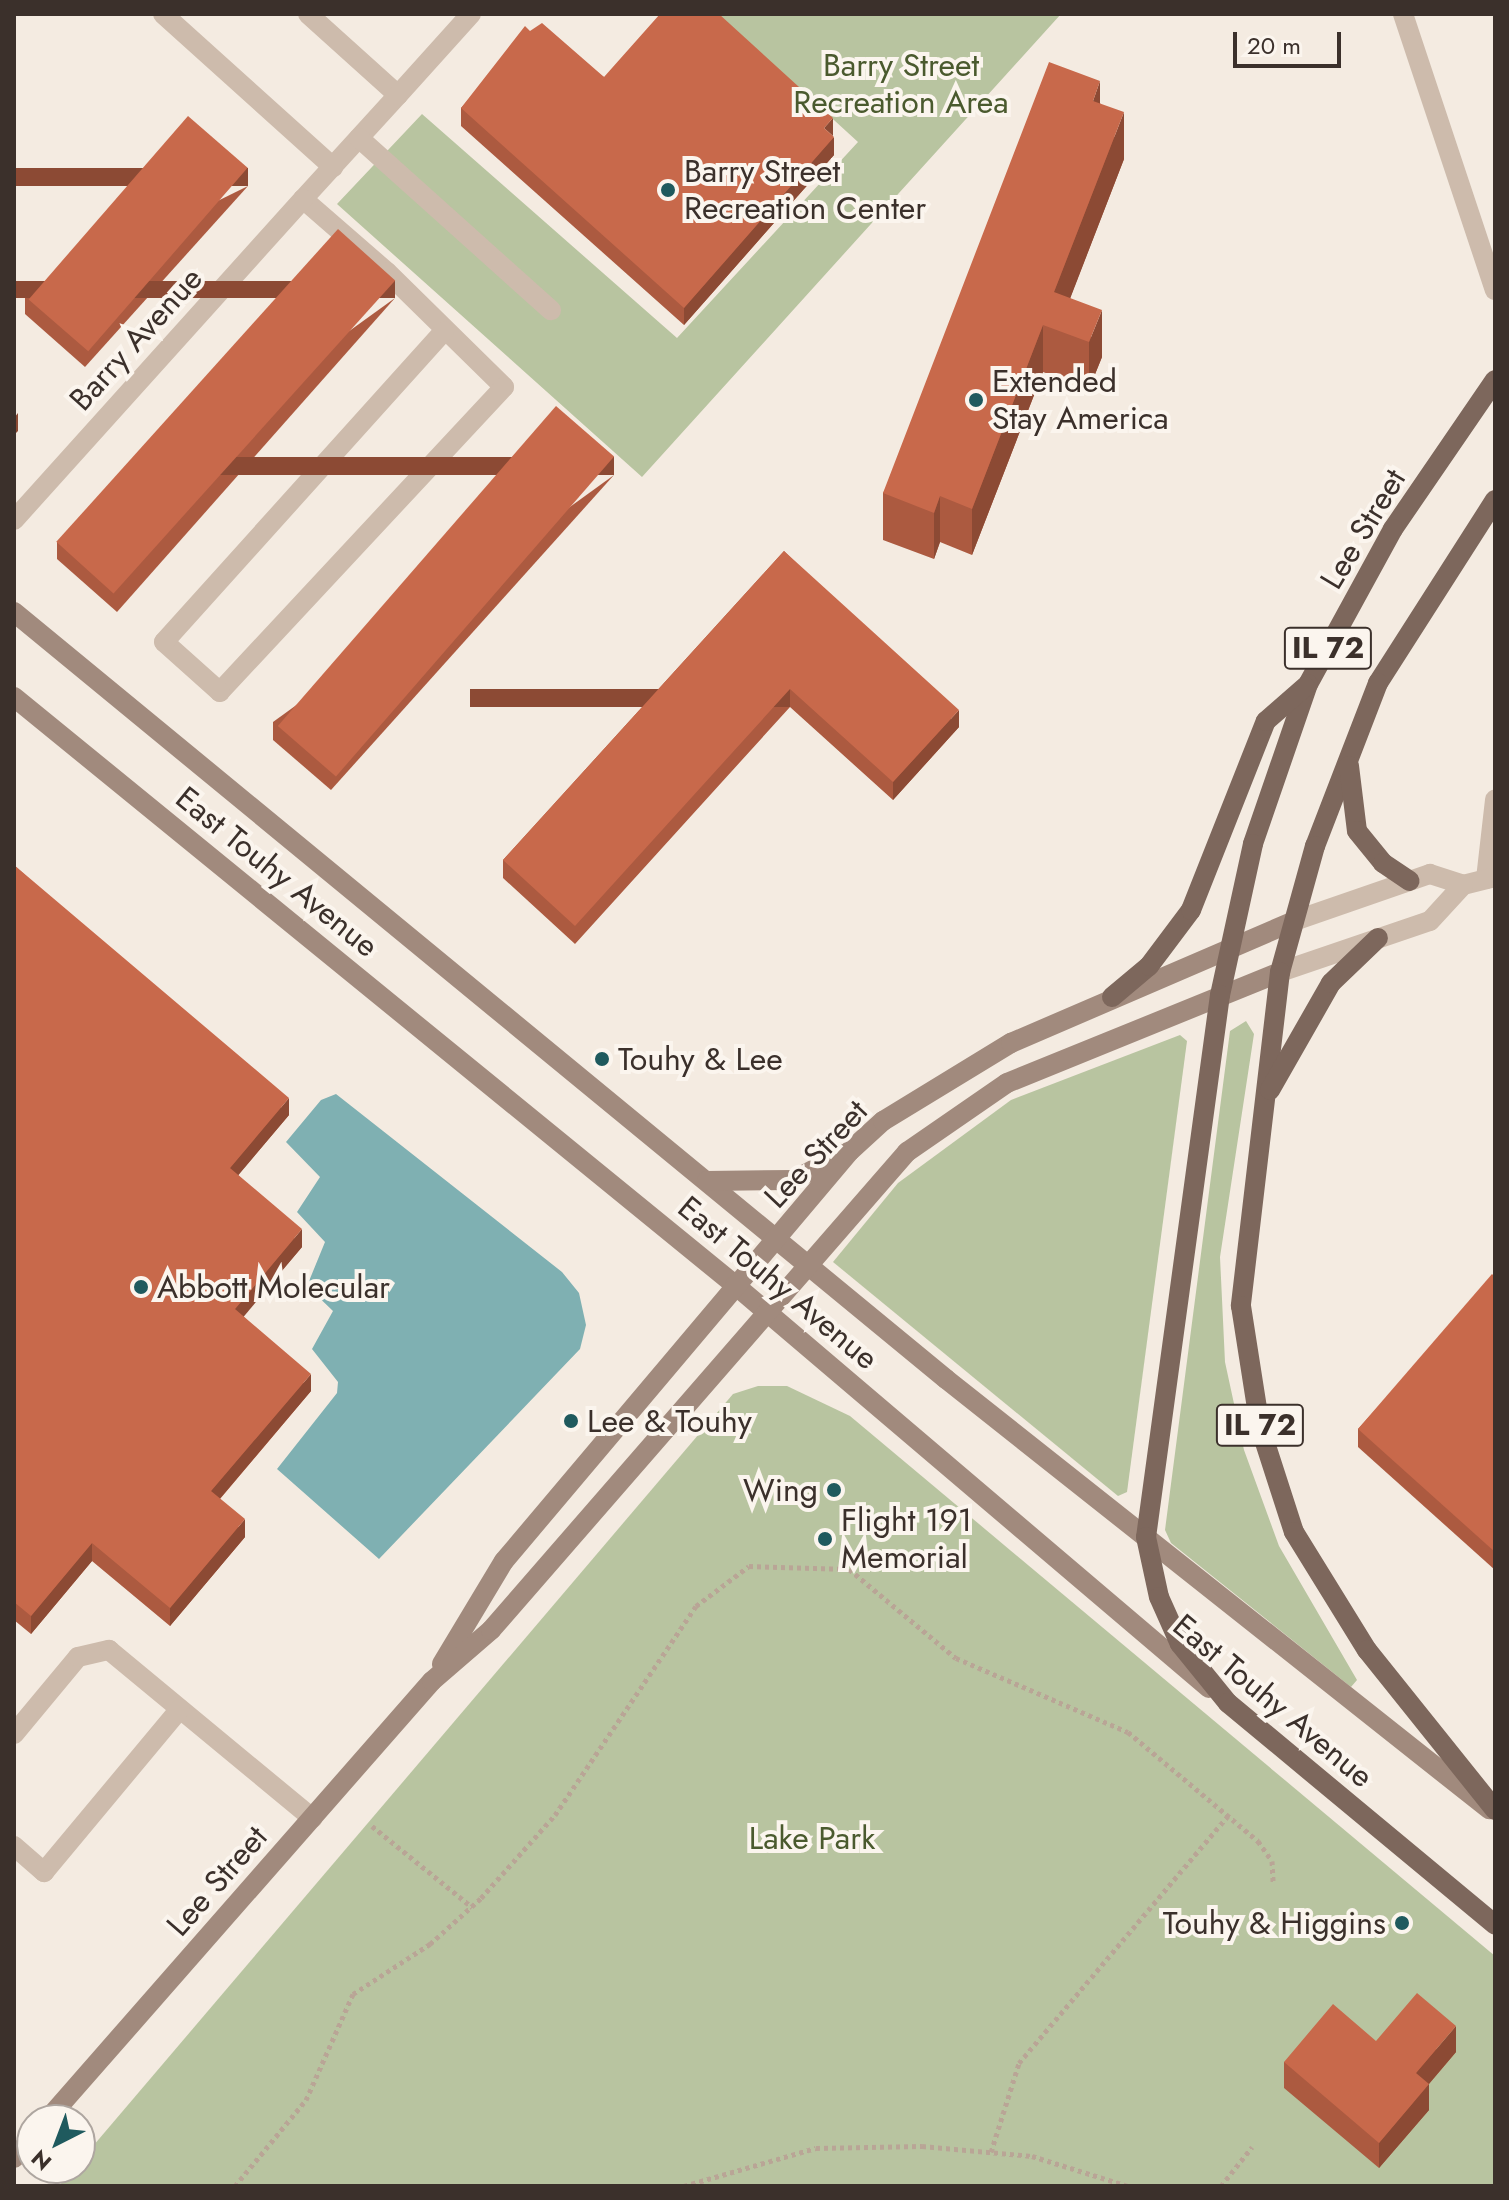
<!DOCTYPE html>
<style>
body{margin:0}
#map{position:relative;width:1509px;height:2200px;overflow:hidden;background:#f4ebe1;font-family:Jost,sans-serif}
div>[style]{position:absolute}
.green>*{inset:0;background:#b8c4a0}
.water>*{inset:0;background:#7fb0b2}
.path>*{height:5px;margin-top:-2.5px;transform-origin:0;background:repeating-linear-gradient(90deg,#b9a596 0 4px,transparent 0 8px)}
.lane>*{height:20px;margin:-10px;padding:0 10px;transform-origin:10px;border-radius:10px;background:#cdbbac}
.street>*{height:20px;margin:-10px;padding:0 10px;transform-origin:10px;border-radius:10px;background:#cdbbac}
.secondary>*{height:20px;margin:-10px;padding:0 10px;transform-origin:10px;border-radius:10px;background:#a18a7d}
.primary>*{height:20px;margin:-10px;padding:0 10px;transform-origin:10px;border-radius:10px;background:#7d675c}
.wall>*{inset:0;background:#ac5a40}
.shaded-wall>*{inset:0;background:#8c4a34;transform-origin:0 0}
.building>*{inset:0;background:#c8694b;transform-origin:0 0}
.dots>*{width:22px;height:22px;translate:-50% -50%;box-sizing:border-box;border:4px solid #fbf5ee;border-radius:50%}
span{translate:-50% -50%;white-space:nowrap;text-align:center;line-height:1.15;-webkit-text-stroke:8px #fbf5ee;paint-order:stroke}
.shield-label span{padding:2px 6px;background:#fbf5ee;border:2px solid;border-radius:6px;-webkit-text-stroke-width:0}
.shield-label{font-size:30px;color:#3b302b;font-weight:700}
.park-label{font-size:32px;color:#4a5a2e}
.poi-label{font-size:32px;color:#3b302b}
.left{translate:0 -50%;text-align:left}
.right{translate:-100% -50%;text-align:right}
.street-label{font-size:32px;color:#3b302b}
.frame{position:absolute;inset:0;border:16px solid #3b302b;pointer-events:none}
.north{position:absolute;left:16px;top:2104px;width:80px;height:80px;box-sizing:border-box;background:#fbf5ee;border:2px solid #aea6a0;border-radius:50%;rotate:222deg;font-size:22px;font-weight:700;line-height:32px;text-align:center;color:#3b302b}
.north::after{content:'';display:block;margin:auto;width:28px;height:36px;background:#1f5a5e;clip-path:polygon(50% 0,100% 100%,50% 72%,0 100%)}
.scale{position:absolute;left:1233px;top:32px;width:108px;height:36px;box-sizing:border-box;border:4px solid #3b302b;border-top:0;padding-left:10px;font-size:24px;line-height:28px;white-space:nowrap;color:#3b302b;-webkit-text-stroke:6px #fbf5ee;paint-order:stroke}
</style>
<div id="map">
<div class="green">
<div style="clip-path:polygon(718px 14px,1061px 14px,642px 477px,337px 204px,422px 114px,677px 338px,858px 142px)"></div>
<div style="clip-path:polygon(1246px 1021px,1254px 1034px,1220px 1257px,1225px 1362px,1244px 1450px,1279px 1546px,1357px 1680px,1351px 1687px,1171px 1543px,1165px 1530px,1230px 1031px)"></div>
<div style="clip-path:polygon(1180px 1035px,1187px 1041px,1127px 1492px,1118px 1496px,833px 1262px,898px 1183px,1011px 1100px)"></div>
<div style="clip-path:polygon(758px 1386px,787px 1386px,850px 1416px,1495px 1956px,1495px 2186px,59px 2186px,733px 1394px)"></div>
</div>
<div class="water">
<div style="clip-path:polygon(336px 1094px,562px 1272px,579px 1293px,586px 1325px,580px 1349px,379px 1559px,277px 1469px,337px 1393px,338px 1382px,312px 1349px,333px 1311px,307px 1286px,325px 1242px,297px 1212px,320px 1177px,286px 1142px,321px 1100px)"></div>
</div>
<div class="path">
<div style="left:372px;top:1826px;width:129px;rotate:39deg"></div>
<div style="left:991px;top:2152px;width:93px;rotate:-72.5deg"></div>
<div style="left:1019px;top:2063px;width:324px;rotate:-49.8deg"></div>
<div style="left:235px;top:2186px;width:112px;rotate:-50.5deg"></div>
<div style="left:306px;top:2100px;width:116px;rotate:-66.1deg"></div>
<div style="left:353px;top:1994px;width:92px;rotate:-33deg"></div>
<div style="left:430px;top:1944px;width:69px;rotate:-42deg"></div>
<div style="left:481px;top:1898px;width:111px;rotate:-48.3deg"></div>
<div style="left:555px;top:1815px;width:252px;rotate:-56deg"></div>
<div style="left:696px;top:1606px;width:66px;rotate:-37deg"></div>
<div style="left:749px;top:1566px;width:100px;rotate:1.7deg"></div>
<div style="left:849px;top:1569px;width:139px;rotate:39.8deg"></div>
<div style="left:956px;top:1658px;width:187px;rotate:23.3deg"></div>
<div style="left:1128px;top:1732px;width:170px;rotate:40deg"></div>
<div style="left:1258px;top:1841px;width:24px;rotate:55deg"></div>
<div style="left:1272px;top:1861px;width:21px;rotate:87deg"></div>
<div style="left:684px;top:2186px;width:137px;rotate:-16.1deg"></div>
<div style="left:816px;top:2148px;width:106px;rotate:-1.1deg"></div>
<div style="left:922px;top:2146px;width:110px;rotate:5.2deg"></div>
<div style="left:1032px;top:2156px;width:101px;rotate:17.4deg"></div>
<div style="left:1221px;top:2186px;width:50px;rotate:-51.5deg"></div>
</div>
<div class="lane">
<div style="left:163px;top:14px;width:229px;rotate:42deg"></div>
<div style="left:308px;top:14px;width:121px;rotate:42deg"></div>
<div style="left:398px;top:95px;width:141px;rotate:132.4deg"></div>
<div style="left:303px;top:199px;width:111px;rotate:41deg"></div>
<div style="left:387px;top:272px;width:164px;rotate:44.5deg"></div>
<div style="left:504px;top:387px;width:417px;rotate:133deg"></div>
<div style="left:220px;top:692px;width:75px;rotate:-138.2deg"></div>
<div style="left:164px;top:642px;width:418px;rotate:-48deg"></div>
<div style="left:359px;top:138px;width:258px;rotate:41.9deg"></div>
<div style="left:1486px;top:879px;width:80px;rotate:-83.5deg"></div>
<div style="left:1294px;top:921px;width:144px;rotate:-19.1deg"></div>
<div style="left:1430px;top:874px;width:35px;rotate:18deg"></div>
<div style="left:1463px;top:885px;width:33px;rotate:-14deg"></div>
<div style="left:1280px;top:972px;width:158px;rotate:-18.8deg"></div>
<div style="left:1430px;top:921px;width:49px;rotate:-47.5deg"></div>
<div style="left:14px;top:1734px;width:100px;rotate:-50.3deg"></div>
<div style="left:78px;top:1657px;width:32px;rotate:-13deg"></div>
<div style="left:109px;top:1650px;width:264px;rotate:39.6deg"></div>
<div style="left:14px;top:1846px;width:40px;rotate:41deg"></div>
<div style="left:44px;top:1872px;width:212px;rotate:-50.2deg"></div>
</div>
<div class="street">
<div style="left:1403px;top:14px;width:291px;rotate:71.6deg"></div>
<div style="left:398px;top:95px;width:109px;rotate:-48deg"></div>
<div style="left:14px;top:520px;width:432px;rotate:-48deg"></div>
</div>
<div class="secondary">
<div style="left:14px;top:612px;width:1207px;rotate:39.45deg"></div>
<div style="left:946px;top:1379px;width:693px;rotate:38.38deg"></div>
<div style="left:14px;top:697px;width:930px;rotate:39.2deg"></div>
<div style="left:735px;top:1285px;width:622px;rotate:40.37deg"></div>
<div style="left:707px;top:1181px;width:87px;rotate:-0.7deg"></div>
<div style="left:794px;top:1180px;width:55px;rotate:-28deg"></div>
<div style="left:442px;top:1664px;width:120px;rotate:-59deg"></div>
<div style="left:504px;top:1561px;width:536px;rotate:-49.84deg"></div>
<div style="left:850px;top:1151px;width:45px;rotate:-42.3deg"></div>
<div style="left:883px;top:1121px;width:150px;rotate:-31.4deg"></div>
<div style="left:1011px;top:1043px;width:308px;rotate:-23.3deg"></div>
<div style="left:47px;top:2120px;width:584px;rotate:-48.75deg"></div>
<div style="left:432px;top:1681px;width:78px;rotate:-40.8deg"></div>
<div style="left:491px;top:1630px;width:634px;rotate:-48.97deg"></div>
<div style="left:907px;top:1152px;width:121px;rotate:-34.6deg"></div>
<div style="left:1007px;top:1083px;width:295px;rotate:-22.1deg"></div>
<div style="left:14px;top:2158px;width:27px;rotate:-48deg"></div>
</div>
<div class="primary">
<div style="left:1495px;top:380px;width:181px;rotate:124.4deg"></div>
<div style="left:1393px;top:529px;width:177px;rotate:118.7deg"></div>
<div style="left:1308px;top:684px;width:169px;rotate:109deg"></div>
<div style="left:1253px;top:844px;width:155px;rotate:102.3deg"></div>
<div style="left:1220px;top:995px;width:547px;rotate:97.77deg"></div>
<div style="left:1146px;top:1537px;width:61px;rotate:77.8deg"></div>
<div style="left:1159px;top:1597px;width:51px;rotate:65.9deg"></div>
<div style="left:1180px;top:1644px;width:76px;rotate:50.9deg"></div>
<div style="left:1228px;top:1703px;width:347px;rotate:39.7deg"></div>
<div style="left:1495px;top:500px;width:217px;rotate:122.6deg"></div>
<div style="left:1378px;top:683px;width:175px;rotate:111.1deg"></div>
<div style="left:1315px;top:846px;width:131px;rotate:105.5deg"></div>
<div style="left:1280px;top:972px;width:336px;rotate:96.7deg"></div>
<div style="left:1241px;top:1306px;width:122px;rotate:81.1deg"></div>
<div style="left:1260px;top:1427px;width:110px;rotate:72.1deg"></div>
<div style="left:1294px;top:1532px;width:139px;rotate:58.3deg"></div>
<div style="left:1367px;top:1650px;width:205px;rotate:51.3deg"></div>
<div style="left:1349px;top:766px;width:65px;rotate:83deg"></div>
<div style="left:1357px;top:831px;width:41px;rotate:50.9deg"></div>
<div style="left:1383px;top:863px;width:32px;rotate:34deg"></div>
<div style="left:1112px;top:997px;width:48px;rotate:-40deg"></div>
<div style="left:1149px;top:966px;width:70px;rotate:-53.1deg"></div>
<div style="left:1191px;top:910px;width:203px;rotate:-68.4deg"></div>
<div style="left:1266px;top:721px;width:52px;rotate:-41.1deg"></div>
<div style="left:1270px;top:1090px;width:123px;rotate:-60.3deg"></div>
<div style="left:1331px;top:983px;width:65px;rotate:-43.8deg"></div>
</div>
<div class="wall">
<div style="clip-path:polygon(530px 31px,604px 77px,833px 136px,834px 155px,684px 325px,461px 126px,461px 108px)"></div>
<div style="clip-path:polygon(1100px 103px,1124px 159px,1070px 298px,1102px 357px,1089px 389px,1043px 372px,972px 555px,940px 542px,934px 559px,883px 540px,883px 493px)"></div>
<div style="clip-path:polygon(248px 186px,85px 367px,25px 314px,25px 296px)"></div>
<div style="clip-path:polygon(395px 298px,117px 612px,57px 559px,57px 542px)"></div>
<div style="clip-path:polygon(614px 475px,331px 790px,273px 740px,273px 722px)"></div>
<div style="clip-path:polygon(784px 551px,959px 727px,893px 800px,790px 707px,575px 944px,503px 878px,503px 860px)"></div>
<div style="clip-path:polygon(14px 865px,289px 1115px,238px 1175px,302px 1247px,243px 1316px,311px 1391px,220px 1499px,245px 1537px,170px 1626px,92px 1561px,31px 1634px,14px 1620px)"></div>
<div style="clip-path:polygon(1495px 1277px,1495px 1570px,1358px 1447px,1358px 1429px)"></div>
<div style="clip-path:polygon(1376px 2041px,1456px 2052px,1429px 2084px,1429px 2110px,1379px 2168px,1284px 2088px,1284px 2062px)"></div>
</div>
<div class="shaded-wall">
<div style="clip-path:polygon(1100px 81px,1100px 128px,1093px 101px)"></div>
<div style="clip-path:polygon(1124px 112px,1124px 159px,1058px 330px,1054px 292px)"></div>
<div style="clip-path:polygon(833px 118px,833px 136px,824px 128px)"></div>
<div style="clip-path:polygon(834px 137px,834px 155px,684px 325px,684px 308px)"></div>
<div style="left:248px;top:168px;width:18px;height:244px;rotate:90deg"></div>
<div style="left:395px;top:281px;width:17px;height:419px;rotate:90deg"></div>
<div style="clip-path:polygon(1102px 310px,1102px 357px,1089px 389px,1089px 342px)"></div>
<div style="clip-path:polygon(1043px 325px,1043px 372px,972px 555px,972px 509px)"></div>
<div style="clip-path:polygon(18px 413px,18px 431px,14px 435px,14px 418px)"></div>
<div style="left:614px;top:457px;width:18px;height:424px;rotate:90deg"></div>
<div style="clip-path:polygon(940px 496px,940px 542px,934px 559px,934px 513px)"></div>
<div style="left:790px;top:689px;width:18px;height:320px;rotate:90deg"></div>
<div style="clip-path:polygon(959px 710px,959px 727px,893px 800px,893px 782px)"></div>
<div style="clip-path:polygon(289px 1098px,289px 1115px,230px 1185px,230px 1168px)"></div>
<div style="clip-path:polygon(302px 1229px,302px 1247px,235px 1327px,235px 1309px)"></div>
<div style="clip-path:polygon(311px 1374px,311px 1391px,211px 1509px,211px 1491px)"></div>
<div style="clip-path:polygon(245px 1519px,245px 1537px,170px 1626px,170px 1608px)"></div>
<div style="clip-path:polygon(92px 1543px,92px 1561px,31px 1634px,31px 1616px)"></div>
<div style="clip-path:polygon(1456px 2026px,1456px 2052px,1416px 2099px,1416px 2073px)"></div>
<div style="clip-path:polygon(1429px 2084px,1429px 2110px,1379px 2168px,1379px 2143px)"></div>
</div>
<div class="building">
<div style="clip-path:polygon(660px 14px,719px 14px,833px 118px,824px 128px,834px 137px,684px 308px,461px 108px,525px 26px,530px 31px,542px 23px,604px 77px)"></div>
<div style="clip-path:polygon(1049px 62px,1100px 81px,1093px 101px,1124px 112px,1054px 292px,1102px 310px,1089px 342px,1043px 325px,972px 509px,940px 496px,934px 513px,883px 493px)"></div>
<div style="left:188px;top:116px;width:79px;height:243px;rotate:41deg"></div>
<div style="left:338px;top:229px;width:77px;height:421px;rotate:42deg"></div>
<div style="left:556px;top:406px;width:77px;height:424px;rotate:41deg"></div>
<div style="clip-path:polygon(784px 551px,959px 710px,893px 782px,790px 689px,575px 926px,503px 860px)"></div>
<div style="clip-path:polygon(14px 865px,289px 1098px,230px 1168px,302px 1229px,235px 1309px,311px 1374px,211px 1491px,245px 1519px,170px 1608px,92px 1543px,31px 1616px,14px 1602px)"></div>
<div style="clip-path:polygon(1492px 1274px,1495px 1277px,1495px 1552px,1358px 1429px)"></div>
<div style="clip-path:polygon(1417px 1993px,1456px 2026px,1416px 2073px,1429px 2084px,1379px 2143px,1284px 2062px,1333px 2004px,1376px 2041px)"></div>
</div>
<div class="dots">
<div style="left:668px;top:190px;background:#1f5a5e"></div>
<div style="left:976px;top:400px;background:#1f5a5e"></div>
<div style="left:602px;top:1059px;background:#1f5a5e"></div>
<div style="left:141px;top:1287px;background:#1f5a5e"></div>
<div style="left:571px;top:1421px;background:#1f5a5e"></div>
<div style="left:834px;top:1490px;background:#1f5a5e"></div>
<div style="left:825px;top:1539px;background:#1f5a5e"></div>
<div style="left:1402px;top:1923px;background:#1f5a5e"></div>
</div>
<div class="shield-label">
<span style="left:1328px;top:648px">IL 72</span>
<span style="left:1260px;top:1425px">IL 72</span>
</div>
<div class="park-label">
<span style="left:901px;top:84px">Barry Street<br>Recreation Area</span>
<span style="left:812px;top:1838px">Lake Park</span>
</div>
<div class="poi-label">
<span class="left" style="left:684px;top:190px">Barry Street<br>Recreation Center</span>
<span class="left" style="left:992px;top:400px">Extended<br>Stay America</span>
<span class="left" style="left:618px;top:1059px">Touhy &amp; Lee</span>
<span class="left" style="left:157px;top:1287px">Abbott Molecular</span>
<span class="left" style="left:587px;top:1421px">Lee &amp; Touhy</span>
<span class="right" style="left:818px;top:1490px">Wing</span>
<span class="left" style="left:841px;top:1539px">Flight 191<br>Memorial</span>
<span class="right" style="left:1386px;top:1923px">Touhy &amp; Higgins</span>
</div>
<div class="street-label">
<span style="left:136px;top:339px;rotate:-48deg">Barry Avenue</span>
<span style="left:1363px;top:529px;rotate:-59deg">Lee Street</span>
<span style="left:277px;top:872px;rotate:39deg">East Touhy Avenue</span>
<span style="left:816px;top:1154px;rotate:-47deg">Lee Street</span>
<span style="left:778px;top:1283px;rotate:40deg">East Touhy Avenue</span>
<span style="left:1273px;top:1701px;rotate:40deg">East Touhy Avenue</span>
<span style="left:217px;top:1881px;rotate:-49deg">Lee Street</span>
</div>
<div class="frame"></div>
<div class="north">N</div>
<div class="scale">20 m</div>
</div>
